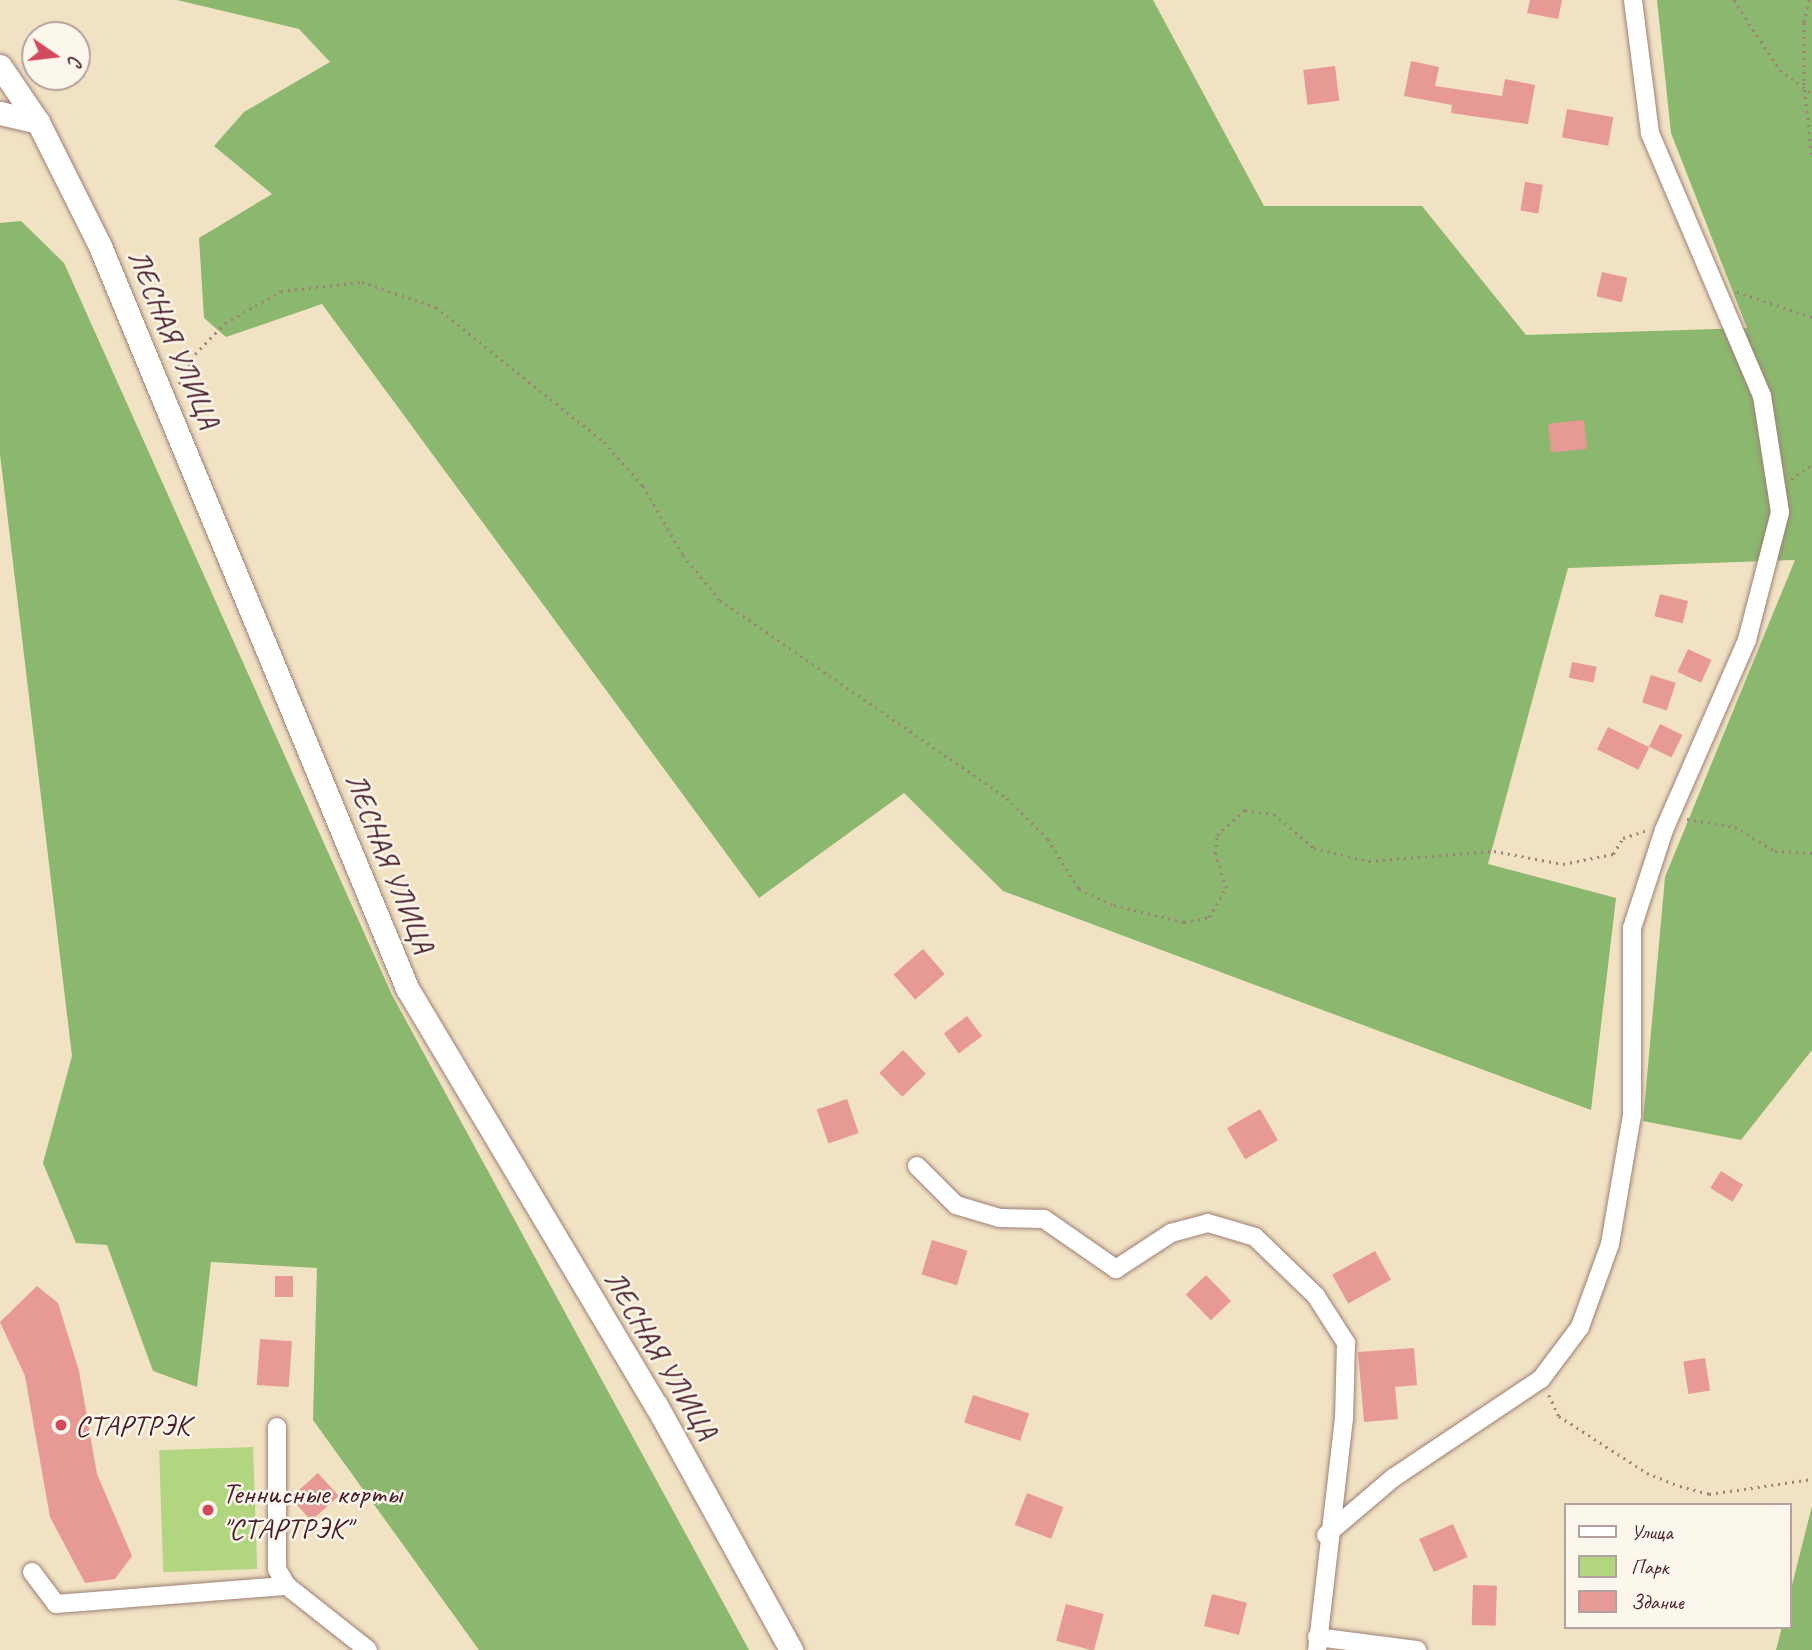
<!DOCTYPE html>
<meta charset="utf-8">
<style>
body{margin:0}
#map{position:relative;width:1812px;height:1650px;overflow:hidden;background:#f1e2c4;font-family:Caveat,sans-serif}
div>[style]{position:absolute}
.green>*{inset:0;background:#b1d67f;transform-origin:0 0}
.forest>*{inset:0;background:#8cb76e}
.building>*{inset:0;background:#e79996;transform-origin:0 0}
.path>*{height:2.5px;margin-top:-1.25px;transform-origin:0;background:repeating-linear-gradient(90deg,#9e8078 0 2px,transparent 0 7px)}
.roads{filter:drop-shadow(0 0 2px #9e8078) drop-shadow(0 0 2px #9e8078)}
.minor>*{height:18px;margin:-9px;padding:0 9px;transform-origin:9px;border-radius:9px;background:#fff}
.major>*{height:23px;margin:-11.5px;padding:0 11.5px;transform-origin:11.5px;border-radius:11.5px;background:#fff}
.dots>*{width:19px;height:19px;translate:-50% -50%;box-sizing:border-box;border:4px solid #fbf7ec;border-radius:50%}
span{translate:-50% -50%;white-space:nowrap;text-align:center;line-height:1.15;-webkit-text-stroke:5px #fbf7ec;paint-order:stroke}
.street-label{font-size:30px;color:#4a1f2b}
.poi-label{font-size:30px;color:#4a1f2b}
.left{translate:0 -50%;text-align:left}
.legend{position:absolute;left:1564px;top:1503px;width:228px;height:126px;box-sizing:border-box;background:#fbf7ec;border:2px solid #b4a19f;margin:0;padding:9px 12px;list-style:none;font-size:21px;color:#4a1f2b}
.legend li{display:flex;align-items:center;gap:14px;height:35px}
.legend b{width:35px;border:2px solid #b4a19f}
.north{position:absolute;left:21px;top:21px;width:70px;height:70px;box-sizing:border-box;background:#fbf7ec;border:2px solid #b4a19f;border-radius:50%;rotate:104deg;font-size:19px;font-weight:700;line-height:28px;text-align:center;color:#4a1f2b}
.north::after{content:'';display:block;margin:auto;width:24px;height:32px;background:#d1495b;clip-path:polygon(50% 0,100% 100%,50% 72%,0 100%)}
</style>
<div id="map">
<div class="green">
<div style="left:253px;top:1447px;width:122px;height:94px;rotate:88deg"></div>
</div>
<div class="forest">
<div style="clip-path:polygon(1153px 0,1264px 206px,1422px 206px,1526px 335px,1747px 328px,1671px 133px,1657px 0,1812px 0,1812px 1050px,1741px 1140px,1643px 1121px,1665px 877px,1795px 560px,1568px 568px,1488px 864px,1616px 898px,1591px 1110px,1003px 891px,904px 793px,759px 898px,322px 304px,226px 337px,204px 318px,199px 238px,272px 194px,214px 146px,244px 112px,330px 62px,299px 29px,177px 0)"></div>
<div style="clip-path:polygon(21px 221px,64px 263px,392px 995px,749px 1650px,479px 1650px,313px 1420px,317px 1268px,211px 1262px,197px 1387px,153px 1371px,107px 1245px,76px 1243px,43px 1163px,72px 1056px,0 454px,0 223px)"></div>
<div style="clip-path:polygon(1812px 1506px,1812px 1650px,1776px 1650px,1782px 1627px,1789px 1627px,1789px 1597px)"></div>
</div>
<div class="building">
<div style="clip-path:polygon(1530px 0,1562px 0,1558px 19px,1527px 13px)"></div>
<div style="clip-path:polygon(1411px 61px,1439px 67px,1435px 86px,1502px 96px,1505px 79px,1535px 85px,1528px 124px,1451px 113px,1452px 105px,1404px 96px)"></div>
<div style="left:1335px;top:66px;width:35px;height:32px;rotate:83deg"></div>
<div style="left:1567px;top:109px;width:47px;height:29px;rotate:10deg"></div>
<div style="left:1525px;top:182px;width:18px;height:29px;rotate:9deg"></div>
<div style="left:1602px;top:272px;width:26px;height:25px;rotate:13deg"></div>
<div style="left:1584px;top:420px;width:29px;height:36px;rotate:84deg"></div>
<div style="left:1660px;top:594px;width:29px;height:23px;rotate:14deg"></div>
<div style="left:1688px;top:649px;width:26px;height:25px;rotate:25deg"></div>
<div style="left:1572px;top:662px;width:25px;height:16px;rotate:11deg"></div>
<div style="left:1651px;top:675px;width:26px;height:29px;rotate:18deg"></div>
<div style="left:1660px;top:724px;width:25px;height:25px;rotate:26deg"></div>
<div style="left:1608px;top:727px;width:46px;height:25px;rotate:26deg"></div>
<div style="left:923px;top:949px;width:33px;height:39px;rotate:49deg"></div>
<div style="left:967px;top:1016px;width:25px;height:29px;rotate:53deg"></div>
<div style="left:903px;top:1050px;width:33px;height:33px;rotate:46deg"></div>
<div style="left:847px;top:1099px;width:36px;height:32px;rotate:71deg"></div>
<div style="left:1260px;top:1109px;width:36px;height:38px;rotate:60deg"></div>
<div style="left:1721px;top:1171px;width:26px;height:20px;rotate:32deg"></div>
<div style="left:932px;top:1240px;width:37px;height:36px;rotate:17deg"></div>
<div style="left:1375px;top:1251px;width:33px;height:49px;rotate:61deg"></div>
<div style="left:1206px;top:1275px;width:36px;height:28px;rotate:46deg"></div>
<div style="left:275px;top:1276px;width:18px;height:21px"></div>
<div style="clip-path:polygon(37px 1286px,58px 1303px,79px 1371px,97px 1474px,132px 1556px,115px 1579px,85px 1583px,50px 1517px,25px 1376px,0 1322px)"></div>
<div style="left:260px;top:1339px;width:32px;height:46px;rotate:4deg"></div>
<div style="clip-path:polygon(1414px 1348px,1417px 1385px,1395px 1387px,1398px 1419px,1364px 1422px,1358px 1352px)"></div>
<div style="left:1705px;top:1358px;width:33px;height:22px;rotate:81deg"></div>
<div style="left:973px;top:1395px;width:59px;height:29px;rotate:18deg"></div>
<div style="left:318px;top:1473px;width:31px;height:37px;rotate:48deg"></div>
<div style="left:1027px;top:1493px;width:39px;height:34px;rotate:21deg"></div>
<div style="left:1453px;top:1524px;width:36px;height:37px;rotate:66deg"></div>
<div style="left:1473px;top:1585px;width:24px;height:40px;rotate:2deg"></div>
<div style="left:1212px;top:1594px;width:36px;height:33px;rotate:14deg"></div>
<div style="left:1066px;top:1604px;width:39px;height:38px;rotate:15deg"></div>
</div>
<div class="path">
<div style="left:1734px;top:0;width:84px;rotate:56.7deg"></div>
<div style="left:1780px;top:70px;width:39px;rotate:36deg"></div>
<div style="left:1810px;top:0;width:24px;rotate:105deg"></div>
<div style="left:1804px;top:23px;width:60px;rotate:90deg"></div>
<div style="left:1804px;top:83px;width:74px;rotate:83.8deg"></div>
<div style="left:1737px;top:292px;width:79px;rotate:18.4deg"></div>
<div style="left:179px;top:384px;width:34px;rotate:-62deg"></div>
<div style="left:195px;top:354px;width:43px;rotate:-45.9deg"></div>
<div style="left:225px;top:323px;width:64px;rotate:-29.7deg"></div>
<div style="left:281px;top:291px;width:81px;rotate:-6.3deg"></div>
<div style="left:362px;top:282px;width:78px;rotate:18.7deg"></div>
<div style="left:436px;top:307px;width:216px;rotate:38.8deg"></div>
<div style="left:604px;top:442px;width:59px;rotate:48.4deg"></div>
<div style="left:643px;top:486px;width:80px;rotate:59.9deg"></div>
<div style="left:683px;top:555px;width:58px;rotate:50.6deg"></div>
<div style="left:720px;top:600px;width:349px;rotate:34.6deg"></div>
<div style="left:1007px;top:798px;width:58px;rotate:45deg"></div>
<div style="left:1048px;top:839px;width:59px;rotate:58.2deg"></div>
<div style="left:1079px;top:889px;width:38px;rotate:25deg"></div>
<div style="left:1114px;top:905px;width:72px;rotate:13.7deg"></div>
<div style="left:1184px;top:922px;width:25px;rotate:-11deg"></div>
<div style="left:1209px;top:917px;width:34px;rotate:-60deg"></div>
<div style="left:1226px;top:888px;width:36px;rotate:-108deg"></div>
<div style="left:1215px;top:854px;width:19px;rotate:-84deg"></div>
<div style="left:1217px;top:835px;width:38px;rotate:-42deg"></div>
<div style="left:1245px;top:810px;width:29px;rotate:8deg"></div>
<div style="left:1274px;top:814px;width:52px;rotate:40.4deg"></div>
<div style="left:1314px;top:848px;width:57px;rotate:13.3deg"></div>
<div style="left:1369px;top:861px;width:125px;rotate:-4.6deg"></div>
<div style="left:1494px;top:851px;width:70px;rotate:10.7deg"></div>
<div style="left:1563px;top:864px;width:51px;rotate:-11.3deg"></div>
<div style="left:1613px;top:854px;width:19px;rotate:-58deg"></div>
<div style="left:1623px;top:838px;width:23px;rotate:-18deg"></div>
<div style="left:1791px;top:479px;width:25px;rotate:-34deg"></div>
<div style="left:1687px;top:819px;width:49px;rotate:9.5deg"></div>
<div style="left:1735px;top:827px;width:47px;rotate:31deg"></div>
<div style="left:1775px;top:851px;width:37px;rotate:3deg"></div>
<div style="left:1549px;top:1395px;width:23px;rotate:65deg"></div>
<div style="left:1559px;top:1416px;width:105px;rotate:32.9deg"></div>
<div style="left:1647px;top:1473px;width:35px;rotate:22deg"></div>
<div style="left:1680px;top:1486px;width:30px;rotate:15deg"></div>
<div style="left:1709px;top:1494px;width:104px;rotate:-8.3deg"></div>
</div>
<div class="roads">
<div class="minor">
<div style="left:917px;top:1166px;width:55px;rotate:45deg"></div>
<div style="left:956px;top:1205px;width:46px;rotate:16.5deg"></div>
<div style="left:1000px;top:1218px;width:44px;rotate:1.3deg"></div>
<div style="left:1044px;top:1219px;width:88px;rotate:34.8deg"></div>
<div style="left:1116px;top:1269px;width:66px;rotate:-33.2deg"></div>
<div style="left:1171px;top:1233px;width:38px;rotate:-15deg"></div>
<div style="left:1208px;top:1223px;width:49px;rotate:16.6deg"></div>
<div style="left:1255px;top:1237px;width:85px;rotate:44deg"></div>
<div style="left:1316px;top:1296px;width:56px;rotate:57.4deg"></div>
<div style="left:1346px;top:1343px;width:75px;rotate:91.5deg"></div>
<div style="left:1344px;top:1418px;width:234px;rotate:96.6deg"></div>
<div style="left:277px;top:1427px;width:142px;rotate:90deg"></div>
<div style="left:277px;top:1569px;width:20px;rotate:60deg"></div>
<div style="left:287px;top:1586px;width:103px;rotate:38.3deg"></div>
<div style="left:1326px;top:1535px;width:88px;rotate:-40.4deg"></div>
<div style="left:1393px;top:1478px;width:178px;rotate:-33.8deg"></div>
<div style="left:1541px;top:1379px;width:65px;rotate:-53.1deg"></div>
<div style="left:1580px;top:1327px;width:88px;rotate:-70.1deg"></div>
<div style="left:1610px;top:1244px;width:131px;rotate:-80.3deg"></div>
<div style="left:1632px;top:1115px;width:187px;rotate:-90deg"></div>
<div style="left:1632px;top:928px;width:103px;rotate:-71.9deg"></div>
<div style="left:1664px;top:830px;width:207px;rotate:-66.4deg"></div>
<div style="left:1747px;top:640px;width:132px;rotate:-75.5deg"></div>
<div style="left:1780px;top:512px;width:117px;rotate:-98.8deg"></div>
<div style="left:1762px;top:396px;width:286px;rotate:-113.1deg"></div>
<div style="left:1650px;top:133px;width:134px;rotate:-97.3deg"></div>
<div style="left:32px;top:1572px;width:40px;rotate:53deg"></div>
<div style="left:56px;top:1604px;width:232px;rotate:-4.5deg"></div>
<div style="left:1317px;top:1637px;width:101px;rotate:7.4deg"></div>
</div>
<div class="major">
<div style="left:0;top:66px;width:68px;rotate:55.8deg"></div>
<div style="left:38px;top:122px;width:139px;rotate:63.4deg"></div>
<div style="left:100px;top:246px;width:803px;rotate:67.52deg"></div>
<div style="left:407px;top:988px;width:486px;rotate:59.2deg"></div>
<div style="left:656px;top:1405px;width:280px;rotate:61.1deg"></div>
<div style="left:0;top:113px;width:39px;rotate:13deg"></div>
</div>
</div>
<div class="dots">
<div style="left:61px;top:1425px;background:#d1495b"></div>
<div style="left:208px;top:1510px;background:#d1495b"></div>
</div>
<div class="street-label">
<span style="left:174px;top:339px;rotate:67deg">ЛЕСНАЯ УЛИЦА</span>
<span style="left:390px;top:863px;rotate:68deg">ЛЕСНАЯ УЛИЦА</span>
<span style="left:661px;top:1355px;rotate:59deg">ЛЕСНАЯ УЛИЦА</span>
</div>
<div class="poi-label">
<span class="left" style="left:75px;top:1425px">СТАРТРЭК</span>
<span class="left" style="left:222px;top:1510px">Теннисные корты<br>"СТАРТРЭК"</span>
</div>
<ul class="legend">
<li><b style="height:9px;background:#fff"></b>Улица</li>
<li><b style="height:19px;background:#b1d67f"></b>Парк</li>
<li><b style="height:19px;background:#e79996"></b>Здание</li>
</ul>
<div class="north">С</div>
</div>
